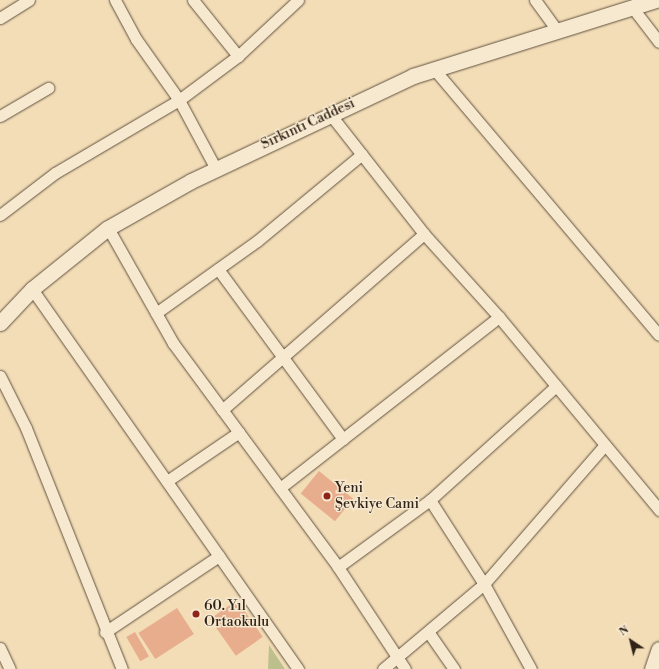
<!DOCTYPE html>
<meta charset="utf-8">
<style>
body{margin:0}
#map{position:relative;width:659px;height:669px;overflow:hidden;background:#f3ddb7;font-family:"Libre Bodoni",serif}
div>[style]{position:absolute}
.green>*{inset:0;background:#bdc08d}
.building>*{inset:0;background:#e7ad8c;transform-origin:0 0}
.roads{filter:drop-shadow(0 0 1px #61523f) drop-shadow(0 0 1px #61523f)}
.street>*{height:11px;margin:-5.5px;padding:0 5.5px;transform-origin:5.5px;border-radius:5.5px;background:#f7e9d0}
.secondary>*{height:15px;margin:-7.5px;padding:0 7.5px;transform-origin:7.5px;border-radius:7.5px;background:#f7e9d0}
.dots>*{width:11px;height:11px;translate:-50% -50%;box-sizing:border-box;border:2px solid #f7e9d0;border-radius:50%}
span{translate:-50% -50%;white-space:nowrap;text-align:center;line-height:1.15;-webkit-text-stroke:3px #f7e9d0;paint-order:stroke}
.street-label{font-size:14px;color:#302317}
.poi-label{font-size:14px;color:#302317}
.left{translate:0 -50%;text-align:left}
.north{position:absolute;left:611px;top:621px;width:40px;height:40px;-webkit-text-stroke:3px #f7e9d0;paint-order:stroke;rotate:325deg;font-size:11px;font-weight:700;line-height:16px;text-align:center;color:#302317}
.north::after{content:'';display:block;margin:auto;width:14px;height:18px;background:#302317;clip-path:polygon(50% 0,100% 100%,50% 72%,0 100%)}
</style>
<div id="map">
<div class="green">
<div style="clip-path:polygon(269px 645px,285px 669px,268px 669px)"></div>
</div>
<div class="building">
<div style="left:319px;top:471px;width:44px;height:29px;rotate:39deg"></div>
<div style="left:237px;top:600px;width:45px;height:33px;rotate:55deg"></div>
<div style="left:177px;top:608px;width:31px;height:46px;rotate:57deg"></div>
<div style="left:135px;top:632px;width:28px;height:10px;rotate:60deg"></div>
</div>
<div class="roads">
<div class="street">
<div style="left:115px;top:0;width:44px;rotate:61.7deg"></div>
<div style="left:136px;top:39px;width:75px;rotate:54.8deg"></div>
<div style="left:179px;top:100px;width:78px;rotate:61.8deg"></div>
<div style="left:193px;top:0;width:72px;rotate:51.2deg"></div>
<div style="left:535px;top:0;width:36px;rotate:54deg"></div>
<div style="left:632px;top:7px;width:44px;rotate:52.4deg"></div>
<div style="left:0;top:18px;width:34px;rotate:-32deg"></div>
<div style="left:434px;top:69px;width:348px;rotate:49.8deg"></div>
<div style="left:330px;top:114px;width:152px;rotate:51.9deg"></div>
<div style="left:424px;top:234px;width:112px;rotate:47.9deg"></div>
<div style="left:499px;top:317px;width:251px;rotate:50.3deg"></div>
<div style="left:0;top:116px;width:56px;rotate:-30.3deg"></div>
<div style="left:0;top:215px;width:69px;rotate:-37.4deg"></div>
<div style="left:55px;top:173px;width:144px;rotate:-30.5deg"></div>
<div style="left:179px;top:100px;width:74px;rotate:-36.7deg"></div>
<div style="left:238px;top:56px;width:82px;rotate:-43deg"></div>
<div style="left:108px;top:228px;width:132px;rotate:60.5deg"></div>
<div style="left:173px;top:343px;width:278px;rotate:53.6deg"></div>
<div style="left:338px;top:567px;width:122px;rotate:56.7deg"></div>
<div style="left:218px;top:269px;width:211px;rotate:53.7deg"></div>
<div style="left:32px;top:289px;width:464px;rotate:55deg"></div>
<div style="left:156px;top:313px;width:124px;rotate:-35.5deg"></div>
<div style="left:257px;top:241px;width:136px;rotate:-39.6deg"></div>
<div style="left:0;top:376px;width:58px;rotate:63.4deg"></div>
<div style="left:26px;top:428px;width:259px;rotate:68.3deg"></div>
<div style="left:222px;top:410px;width:268px;rotate:-41.1deg"></div>
<div style="left:167px;top:481px;width:87px;rotate:-34.2deg"></div>
<div style="left:280px;top:488px;width:278px;rotate:-38deg"></div>
<div style="left:430px;top:500px;width:100px;rotate:57.3deg"></div>
<div style="left:484px;top:584px;width:97px;rotate:61.1deg"></div>
<div style="left:338px;top:567px;width:114px;rotate:-36.1deg"></div>
<div style="left:430px;top:500px;width:170px;rotate:-42.1deg"></div>
<div style="left:105px;top:632px;width:137px;rotate:-33.7deg"></div>
<div style="left:429px;top:633px;width:44px;rotate:55.2deg"></div>
<div style="left:0;top:648px;width:23px;rotate:65deg"></div>
<div style="left:383px;top:669px;width:132px;rotate:-40.1deg"></div>
<div style="left:484px;top:584px;width:184px;rotate:-49deg"></div>
</div>
<div class="secondary">
<div style="left:0;top:323px;width:47px;rotate:-46.7deg"></div>
<div style="left:32px;top:289px;width:97px;rotate:-38.8deg"></div>
<div style="left:108px;top:228px;width:95px;rotate:-29.5deg"></div>
<div style="left:191px;top:181px;width:246px;rotate:-25.3deg"></div>
<div style="left:413px;top:76px;width:255px;rotate:-17.4deg"></div>
<div style="left:652px;top:669px;width:21px;rotate:-71deg"></div>
</div>
</div>
<div class="dots">
<div style="left:327px;top:496px;background:#8f2418"></div>
<div style="left:196px;top:614px;background:#8f2418"></div>
</div>
<div class="street-label">
<span style="left:308px;top:124px;rotate:-25deg">Sırkıntı Caddesi</span>
</div>
<div class="poi-label">
<span class="left" style="left:335px;top:496px">Yeni<br>Şevkiye Cami</span>
<span class="left" style="left:204px;top:614px">60. Yıl<br>Ortaokulu</span>
</div>
<div class="north">N</div>
</div>
